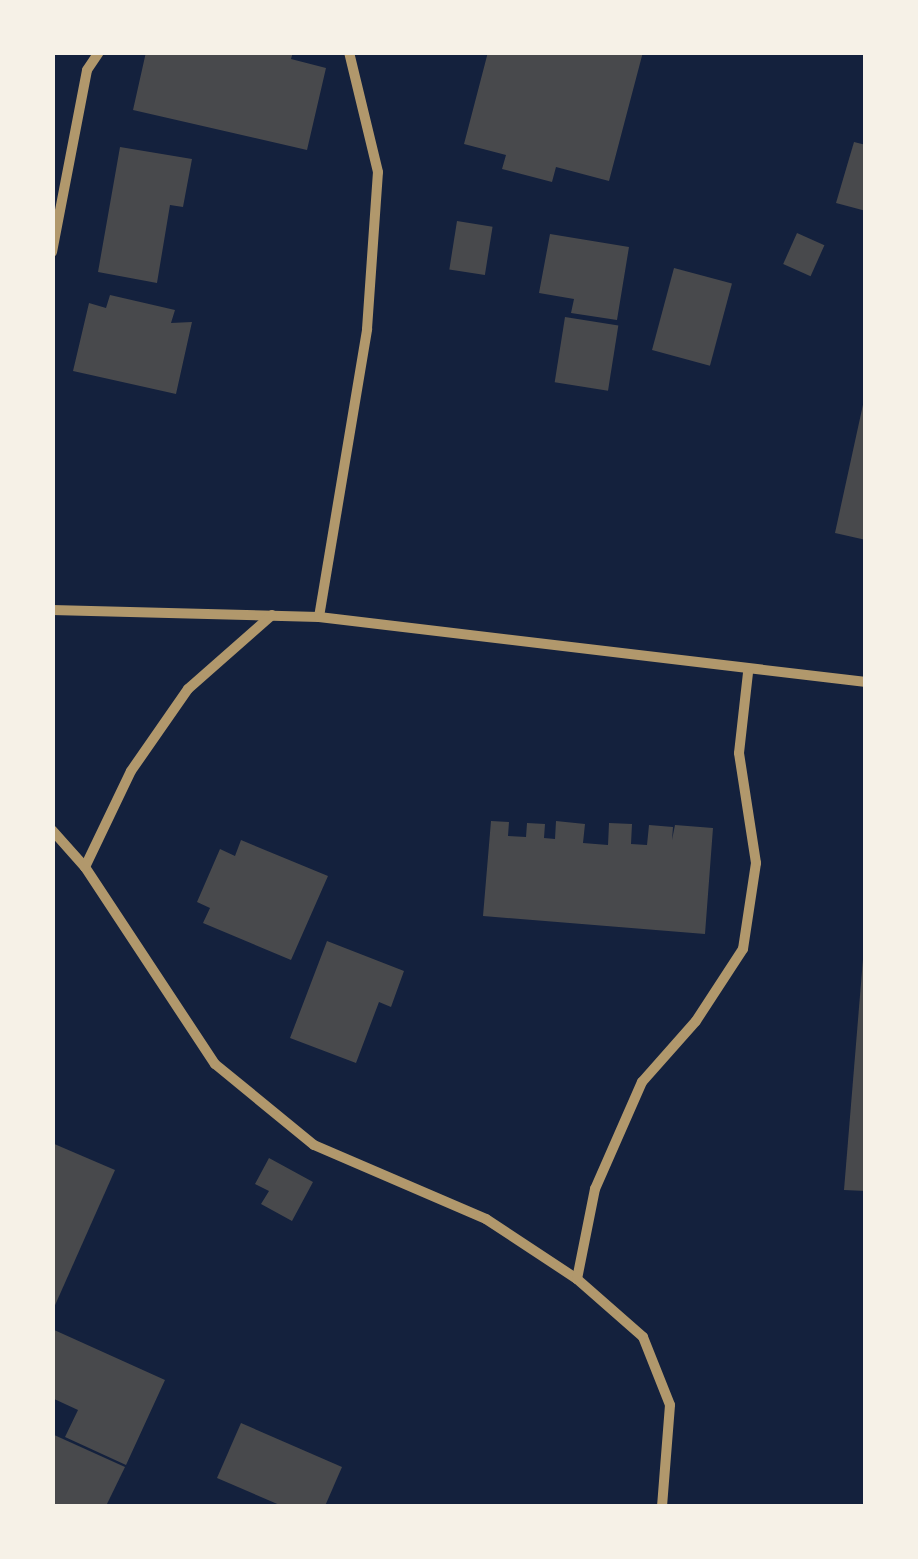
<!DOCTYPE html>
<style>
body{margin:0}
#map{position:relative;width:918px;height:1559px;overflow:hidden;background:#14213d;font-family:"Libre Baskerville",serif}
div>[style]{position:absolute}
.building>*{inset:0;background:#48494c;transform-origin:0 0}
.minor>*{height:10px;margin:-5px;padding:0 5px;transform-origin:5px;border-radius:5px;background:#b1986c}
span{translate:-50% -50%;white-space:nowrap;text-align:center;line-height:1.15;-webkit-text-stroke:8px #f6f1e7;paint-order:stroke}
.frame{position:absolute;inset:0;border:55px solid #f6f1e7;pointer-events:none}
</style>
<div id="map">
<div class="building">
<div style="clip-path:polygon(146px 52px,293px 52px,291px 59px,326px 68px,307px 150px,133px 110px)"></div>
<div style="clip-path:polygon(488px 52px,643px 52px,609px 181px,556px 167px,552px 182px,502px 169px,506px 155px,464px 144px)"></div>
<div style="clip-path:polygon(854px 142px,866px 145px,866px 211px,836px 203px)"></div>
<div style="clip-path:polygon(120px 147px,192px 159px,183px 207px,170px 205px,157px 283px,98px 272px)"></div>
<div style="left:457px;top:221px;width:36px;height:49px;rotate:9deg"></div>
<div style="left:797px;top:233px;width:30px;height:34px;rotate:24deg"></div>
<div style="clip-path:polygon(550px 234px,629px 247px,617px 320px,571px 313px,574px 299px,539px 293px)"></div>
<div style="left:674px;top:268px;width:60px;height:85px;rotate:15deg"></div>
<div style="clip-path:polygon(110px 295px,175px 310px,171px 323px,192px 322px,176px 394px,73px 371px,89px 303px,106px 308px)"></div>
<div style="left:565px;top:317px;width:54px;height:66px;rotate:9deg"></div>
<div style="clip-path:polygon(864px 400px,866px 400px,866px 540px,835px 533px)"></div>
<div style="clip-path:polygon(491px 821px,509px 822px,508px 836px,526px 837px,527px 823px,545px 824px,544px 838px,555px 839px,556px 821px,585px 824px,583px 843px,608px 845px,609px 823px,632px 824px,631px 844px,647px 845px,649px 825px,673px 827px,672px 840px,675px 825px,713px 828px,705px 934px,483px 916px)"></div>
<div style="clip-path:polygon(241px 840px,328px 876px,291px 960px,203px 923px,210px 908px,197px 902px,220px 849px,235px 856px)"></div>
<div style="clip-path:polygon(327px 941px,404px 971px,391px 1007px,379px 1002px,356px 1063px,290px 1038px)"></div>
<div style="clip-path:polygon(863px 959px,866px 959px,866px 1191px,844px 1190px)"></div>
<div style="clip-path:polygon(52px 1143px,115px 1170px,52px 1312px)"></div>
<div style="clip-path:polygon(269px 1158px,313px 1182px,292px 1221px,261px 1204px,269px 1191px,255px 1184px)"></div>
<div style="clip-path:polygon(52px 1329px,165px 1380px,126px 1465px,65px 1437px,78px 1410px,52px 1398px)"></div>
<div style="clip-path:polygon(241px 1423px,342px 1467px,325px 1506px,282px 1506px,217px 1478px)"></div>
<div style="clip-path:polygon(52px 1434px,125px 1467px,106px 1506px,52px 1506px)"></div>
</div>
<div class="minor">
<div style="left:52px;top:252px;width:185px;rotate:-79.1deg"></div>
<div style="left:87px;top:70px;width:22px;rotate:-56deg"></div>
<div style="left:52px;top:610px;width:267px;rotate:1.5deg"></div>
<div style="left:319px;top:617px;width:551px;rotate:6.78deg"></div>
<div style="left:319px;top:617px;width:292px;rotate:-80.5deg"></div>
<div style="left:367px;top:329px;width:157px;rotate:-86deg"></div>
<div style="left:378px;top:172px;width:123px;rotate:-103.6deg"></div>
<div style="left:52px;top:830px;width:50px;rotate:48.3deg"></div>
<div style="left:85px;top:867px;width:236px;rotate:56.6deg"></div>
<div style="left:215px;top:1064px;width:128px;rotate:39.3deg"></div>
<div style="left:314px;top:1145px;width:187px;rotate:23.3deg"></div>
<div style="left:486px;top:1219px;width:109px;rotate:33.4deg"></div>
<div style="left:577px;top:1279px;width:88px;rotate:41.3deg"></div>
<div style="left:643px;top:1337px;width:73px;rotate:68.3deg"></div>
<div style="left:670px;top:1405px;width:101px;rotate:94.5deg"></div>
<div style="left:85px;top:867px;width:106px;rotate:-64.4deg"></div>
<div style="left:131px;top:771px;width:100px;rotate:-55.2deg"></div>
<div style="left:188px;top:689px;width:112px;rotate:-41.4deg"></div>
<div style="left:577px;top:1279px;width:92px;rotate:-78.7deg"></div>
<div style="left:595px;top:1189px;width:117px;rotate:-66.3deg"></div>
<div style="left:642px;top:1082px;width:81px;rotate:-48.5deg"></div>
<div style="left:696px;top:1021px;width:86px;rotate:-56.9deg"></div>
<div style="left:743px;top:949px;width:87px;rotate:-81.4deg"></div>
<div style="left:756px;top:863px;width:111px;rotate:-98.8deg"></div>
<div style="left:739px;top:753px;width:81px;rotate:-83.6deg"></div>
</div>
<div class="frame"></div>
</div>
